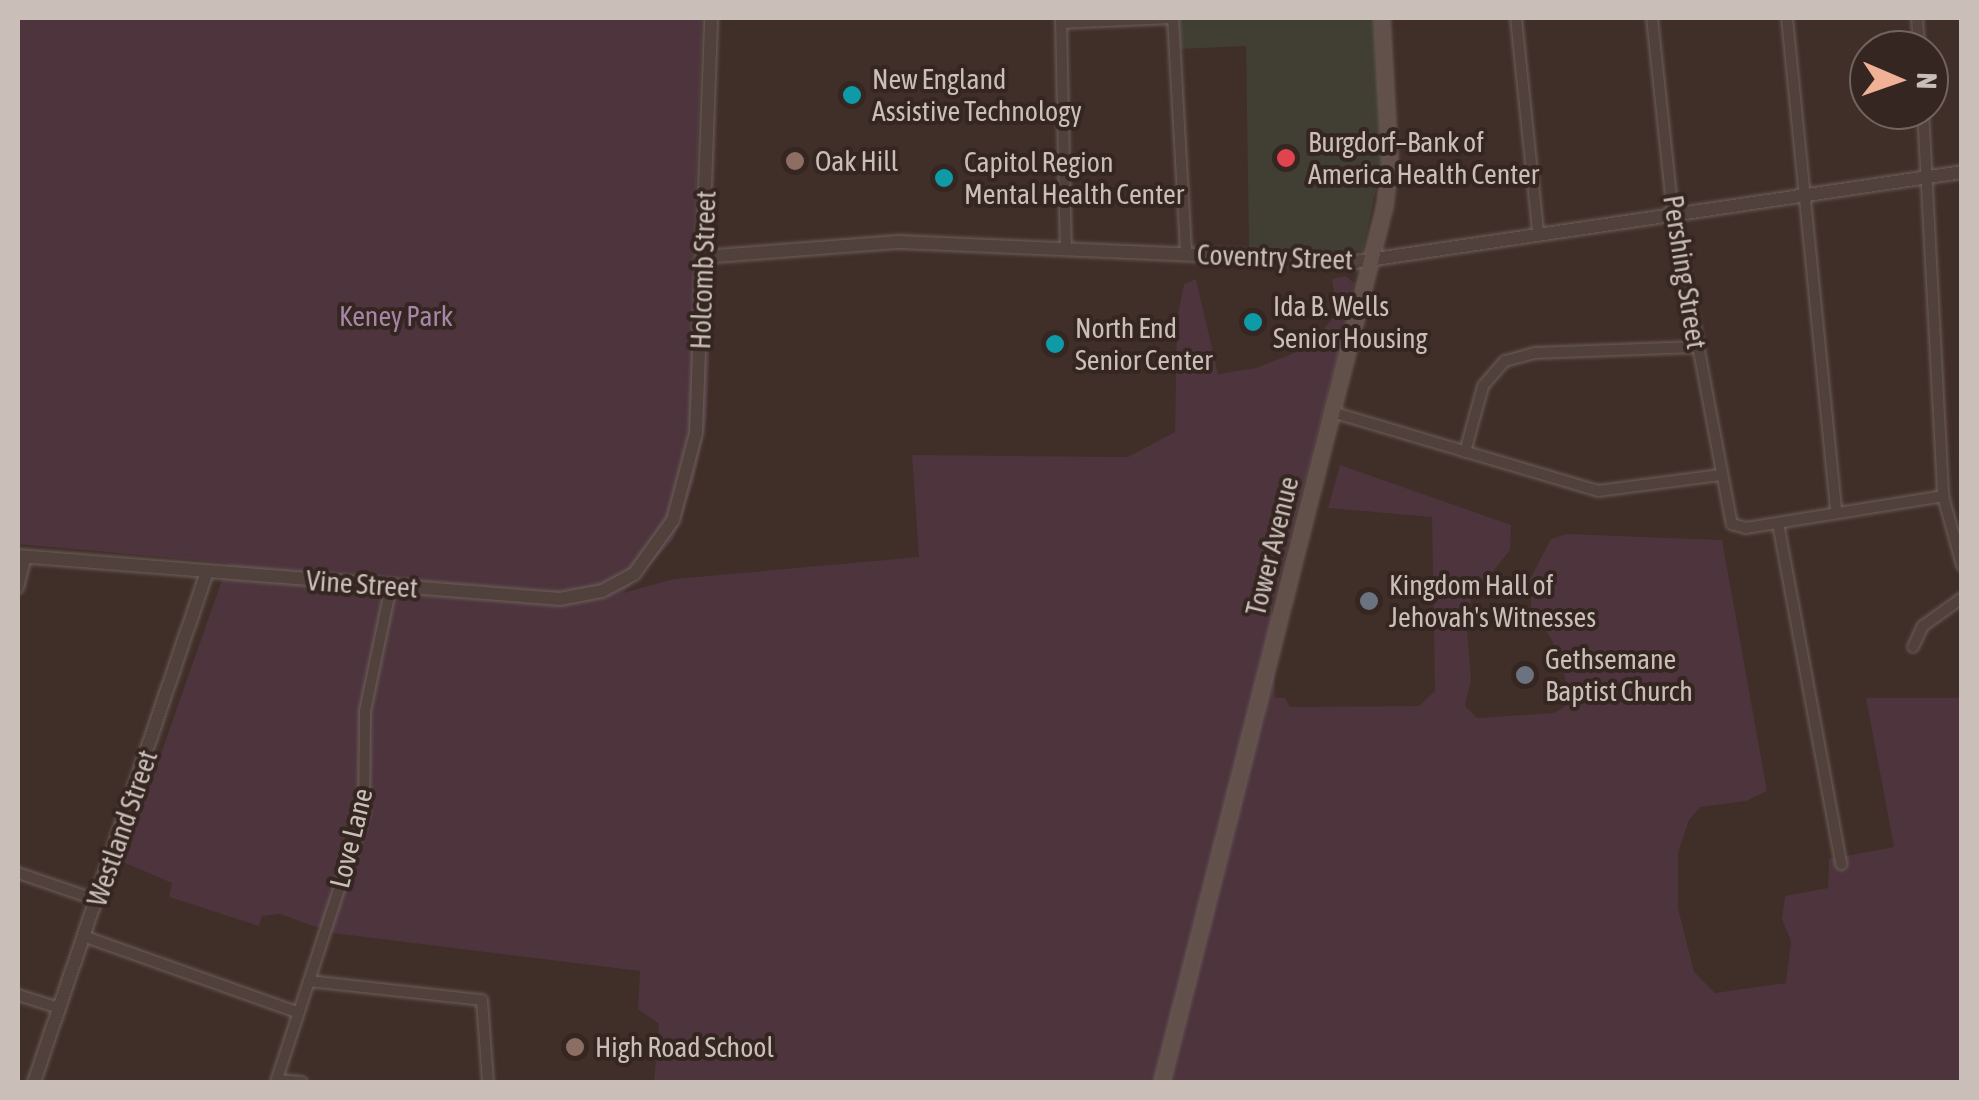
<!DOCTYPE html>
<meta charset="utf-8">
<style>
body{margin:0}
#map{position:relative;width:1979px;height:1100px;overflow:hidden;background:#402e28;font-family:"Asap Condensed",sans-serif}
div>[style]{position:absolute}
.medical>*{inset:0;background:#413e33}
.green>*{inset:0;background:#4d343d}
.roads{filter:drop-shadow(0 0 2px #6d5f5a) drop-shadow(0 0 2px #6d5f5a)}
.minor>*{height:10px;margin:-5px;padding:0 5px;transform-origin:5px;border-radius:5px;background:#50413c}
.tertiary>*{height:12px;margin:-6px;padding:0 6px;transform-origin:6px;border-radius:6px;background:#50413c}
.secondary>*{height:14px;margin:-7px;padding:0 7px;transform-origin:7px;border-radius:7px;background:#62514a}
.dots>*{width:28px;height:28px;translate:-50% -50%;box-sizing:border-box;border:5px solid #352621;border-radius:50%}
span{translate:-50% -50%;white-space:nowrap;text-align:center;line-height:1.15;-webkit-text-stroke:8px #352621;paint-order:stroke}
.poi-label{font-size:28px;color:#cabeb8}
.left{translate:0 -50%;text-align:left}
.street-label{font-size:28px;color:#cabeb8}
.park-label{font-size:28px;color:#a586a8}
.frame{position:absolute;inset:0;border:20px solid #cabeb8;pointer-events:none}
.north{position:absolute;left:1849px;top:30px;width:100px;height:100px;box-sizing:border-box;background:#352621;border:2px solid #71635d;border-radius:50%;rotate:92deg;font-size:28px;font-weight:700;line-height:40px;text-align:center;color:#cabeb8}
.north::after{content:'';display:block;margin:auto;width:35px;height:45px;background:#f1b196;clip-path:polygon(50% 0,100% 100%,50% 72%,0 100%)}
</style>
<div id="map">
<div class="medical">
<div style="clip-path:polygon(1178px 18px,1374px 18px,1382px 160px,1363px 251px,1249px 248px,1246px 46px,1180px 49px)"></div>
</div>
<div class="green">
<div style="clip-path:polygon(18px 18px,702px 18px,693px 269px,713px 268px,707px 416px,694px 481px,673px 540px,623px 593px,674px 579px,919px 557px,912px 455px,1128px 457px,1175px 432px,1177px 320px,1184px 284px,1196px 279px,1218px 374px,1256px 368px,1307px 348px,1337px 313px,1332px 279px,1346px 276px,1354px 283px,1346px 323px,1272px 607px,1275px 698px,1285px 698px,1290px 707px,1419px 706px,1435px 691px,1432px 517px,1328px 508px,1340px 465px,1511px 525px,1510px 550px,1472px 597px,1466px 616px,1471px 680px,1465px 706px,1477px 718px,1554px 713px,1573px 701px,1552px 640px,1531px 609px,1530px 579px,1551px 539px,1567px 534px,1722px 540px,1767px 791px,1746px 801px,1700px 807px,1689px 820px,1678px 853px,1678px 908px,1694px 972px,1715px 993px,1786px 983px,1791px 941px,1782px 919px,1785px 896px,1828px 888px,1829px 859px,1894px 847px,1866px 698px,1961px 698px,1961px 1082px,654px 1082px,659px 1024px,638px 1009px,640px 971px,333px 933px,280px 914px,262px 916px,259px 926px,169px 897px,172px 883px,123px 862px,228px 563px,18px 544px)"></div>
</div>
<div class="roads">
<div class="minor">
<div style="left:1061px;top:18px;width:231px;rotate:88.8deg"></div>
<div style="left:1173px;top:18px;width:236px;rotate:86.8deg"></div>
<div style="left:1516px;top:18px;width:215px;rotate:84.1deg"></div>
<div style="left:1652px;top:18px;width:196px;rotate:83.9deg"></div>
<div style="left:1673px;top:213px;width:317px;rotate:79.3deg"></div>
<div style="left:1732px;top:524px;width:15px;rotate:16deg"></div>
<div style="left:1746px;top:528px;width:200px;rotate:-9.2deg"></div>
<div style="left:1787px;top:18px;width:495px;rotate:84.3deg"></div>
<div style="left:1917px;top:18px;width:32px;rotate:86deg"></div>
<div style="left:1061px;top:23px;width:112px;rotate:-2.6deg"></div>
<div style="left:1923px;top:110px;width:387px;rotate:87deg"></div>
<div style="left:1943px;top:496px;width:72px;rotate:74.6deg"></div>
<div style="left:1332px;top:412px;width:277px;rotate:16.5deg"></div>
<div style="left:1598px;top:491px;width:123px;rotate:-7.5deg"></div>
<div style="left:1465px;top:452px;width:68px;rotate:-74.7deg"></div>
<div style="left:1483px;top:386px;width:33px;rotate:-49deg"></div>
<div style="left:1505px;top:361px;width:30px;rotate:-15deg"></div>
<div style="left:1534px;top:353px;width:162px;rotate:-2.1deg"></div>
<div style="left:1778px;top:523px;width:347px;rotate:79.5deg"></div>
<div style="left:18px;top:588px;width:33px;rotate:-76deg"></div>
<div style="left:1913px;top:647px;width:23px;rotate:-65deg"></div>
<div style="left:1923px;top:626px;width:48px;rotate:-35.7deg"></div>
<div style="left:18px;top:873px;width:83px;rotate:18.9deg"></div>
<div style="left:83px;top:936px;width:229px;rotate:19.6deg"></div>
<div style="left:309px;top:981px;width:174px;rotate:6.3deg"></div>
<div style="left:482px;top:1000px;width:82px;rotate:85.8deg"></div>
<div style="left:18px;top:995px;width:43px;rotate:17.6deg"></div>
<div style="left:278px;top:1080px;width:24px;rotate:5deg"></div>
<div style="left:276px;top:1082px;width:284px;rotate:-71.9deg"></div>
<div style="left:364px;top:812px;width:101px;rotate:-89.4deg"></div>
<div style="left:365px;top:711px;width:127px;rotate:-78.2deg"></div>
</div>
<div class="tertiary">
<div style="left:703px;top:257px;width:198px;rotate:-4.4deg"></div>
<div style="left:900px;top:242px;width:455px;rotate:2.5deg"></div>
<div style="left:1355px;top:262px;width:614px;rotate:-8.43deg"></div>
<div style="left:18px;top:556px;width:544px;rotate:4.54deg"></div>
<div style="left:560px;top:599px;width:43px;rotate:-10.8deg"></div>
<div style="left:602px;top:591px;width:36px;rotate:-28deg"></div>
<div style="left:634px;top:574px;width:67px;rotate:-54.2deg"></div>
<div style="left:673px;top:520px;width:90px;rotate:-75.2deg"></div>
<div style="left:696px;top:433px;width:415px;rotate:-87.9deg"></div>
<div style="left:34px;top:1082px;width:539px;rotate:-71.26deg"></div>
</div>
<div class="secondary">
<div style="left:1162px;top:1082px;width:904px;rotate:-75.72deg"></div>
<div style="left:1385px;top:206px;width:43px;rotate:-83.4deg"></div>
<div style="left:1390px;top:163px;width:145px;rotate:-93.2deg"></div>
</div>
</div>
<div class="dots">
<div style="left:852px;top:95px;background:#0f9aa8"></div>
<div style="left:1286px;top:158px;background:#e0444e"></div>
<div style="left:795px;top:161px;background:#8d6e63"></div>
<div style="left:944px;top:178px;background:#0f9aa8"></div>
<div style="left:1253px;top:322px;background:#0f9aa8"></div>
<div style="left:1055px;top:344px;background:#0f9aa8"></div>
<div style="left:1369px;top:601px;background:#6b7280"></div>
<div style="left:1525px;top:675px;background:#6b7280"></div>
<div style="left:575px;top:1047px;background:#8d6e63"></div>
</div>
<div class="poi-label">
<span class="left" style="left:872px;top:95px">New England<br>Assistive Technology</span>
<span class="left" style="left:1308px;top:158px">Burgdorf–Bank of<br>America Health Center</span>
<span class="left" style="left:815px;top:161px">Oak Hill</span>
<span class="left" style="left:964px;top:178px">Capitol Region<br>Mental Health Center</span>
<span class="left" style="left:1273px;top:322px">Ida B. Wells<br>Senior Housing</span>
<span class="left" style="left:1075px;top:344px">North End<br>Senior Center</span>
<span class="left" style="left:1389px;top:601px">Kingdom Hall of<br>Jehovah's Witnesses</span>
<span class="left" style="left:1545px;top:675px">Gethsemane<br>Baptist Church</span>
<span class="left" style="left:595px;top:1047px">High Road School</span>
</div>
<div class="street-label">
<span style="left:1275px;top:257px;rotate:2deg">Coventry Street</span>
<span style="left:703px;top:270px;rotate:-88deg">Holcomb Street</span>
<span style="left:1685px;top:272px;rotate:81deg">Pershing Street</span>
<span style="left:1272px;top:546px;rotate:-76deg">Tower Avenue</span>
<span style="left:362px;top:584px;rotate:4deg">Vine Street</span>
<span style="left:122px;top:828px;rotate:-71deg">Westland Street</span>
<span style="left:351px;top:838px;rotate:-76deg">Love Lane</span>
</div>
<div class="park-label">
<span style="left:396px;top:316px">Keney Park</span>
</div>
<div class="frame"></div>
<div class="north">N</div>
</div>
